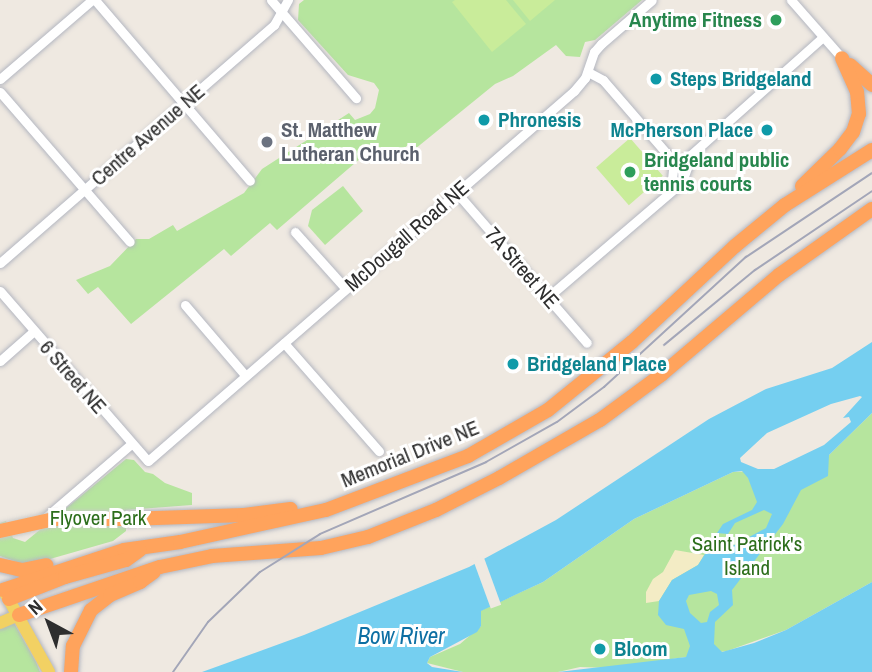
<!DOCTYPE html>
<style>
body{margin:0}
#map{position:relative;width:872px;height:672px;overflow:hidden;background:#efe9e1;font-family:"Archivo Narrow",sans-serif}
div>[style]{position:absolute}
.green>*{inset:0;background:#b6e59e}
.sand>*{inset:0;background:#f3ecc5}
.pitch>*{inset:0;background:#c9ec9a;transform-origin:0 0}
.water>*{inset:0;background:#75cff0}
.pier>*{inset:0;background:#efe9e1;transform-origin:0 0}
.roads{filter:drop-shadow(0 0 2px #b4b7c1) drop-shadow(0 0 2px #b4b7c1)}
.minor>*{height:9px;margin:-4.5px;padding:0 4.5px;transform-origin:4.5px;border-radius:4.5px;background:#fff}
.major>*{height:12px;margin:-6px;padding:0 6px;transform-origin:6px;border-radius:6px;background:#f2d163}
.highway>*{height:14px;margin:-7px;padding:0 7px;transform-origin:7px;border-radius:7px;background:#ffa35c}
.tram>*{height:2px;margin:-1px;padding:0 1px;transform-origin:1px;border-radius:1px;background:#a3a6b8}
.bridges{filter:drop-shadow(0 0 2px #c9c9c9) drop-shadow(0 0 2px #c9c9c9)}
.highway-bridge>*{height:14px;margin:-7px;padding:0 7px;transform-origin:7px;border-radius:7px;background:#ffa35c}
.dots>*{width:19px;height:19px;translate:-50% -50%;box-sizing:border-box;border:4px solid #fff;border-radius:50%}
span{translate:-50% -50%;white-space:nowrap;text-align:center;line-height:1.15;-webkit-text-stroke:6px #fff;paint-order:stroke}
.leisure-label{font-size:21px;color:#27864d;font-weight:700}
.right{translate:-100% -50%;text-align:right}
.left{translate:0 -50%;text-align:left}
.culture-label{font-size:21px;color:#0d838f;font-weight:700}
.worship-label{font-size:21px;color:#5b616d;font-weight:700}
.street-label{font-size:21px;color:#2e2e2e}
.park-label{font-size:21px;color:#2c6e1b}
.water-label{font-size:23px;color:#0d6fa3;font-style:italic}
.north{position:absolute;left:14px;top:588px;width:70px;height:70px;-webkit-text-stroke:5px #fff;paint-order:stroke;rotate:319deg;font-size:19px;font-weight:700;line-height:28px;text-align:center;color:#2e2e2e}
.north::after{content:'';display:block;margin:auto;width:24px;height:32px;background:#2e2e2e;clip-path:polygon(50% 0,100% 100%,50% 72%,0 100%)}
</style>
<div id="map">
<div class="green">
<div style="clip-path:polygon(304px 0,642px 0,595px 40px,585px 42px,580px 57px,566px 56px,556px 45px,513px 76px,495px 84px,415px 149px,410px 143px,390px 161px,376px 145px,277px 230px,270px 223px,231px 256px,224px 249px,131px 324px,98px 287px,88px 294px,76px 280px,110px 266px,136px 239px,149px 239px,173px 225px,177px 231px,244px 193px,262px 169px,349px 113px,355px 120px,370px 114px,375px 108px,379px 90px,374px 83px,348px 75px,298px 20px,299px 4px)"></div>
<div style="clip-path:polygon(343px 186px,363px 211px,325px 245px,308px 226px,312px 210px)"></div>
<div style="clip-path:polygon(872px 413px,872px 582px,786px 630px,727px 651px,610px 668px,580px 667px,558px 672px,463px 672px,427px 663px,430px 657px,460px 644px,481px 626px,480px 611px,543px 582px,634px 519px,733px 472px,793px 469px,829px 455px)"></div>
<div style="clip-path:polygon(126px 459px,134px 460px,145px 472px,153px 474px,165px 483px,192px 493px,192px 505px,126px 510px,126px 531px,113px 541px,43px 561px,23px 564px,0 556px,0 523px,6px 521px,13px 538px,25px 542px)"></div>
<div style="clip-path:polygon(14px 623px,36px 662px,40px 672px,0 672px,0 629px)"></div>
</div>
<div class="sand">
<div style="clip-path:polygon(675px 550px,704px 555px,698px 565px,672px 580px,659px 601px,646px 603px,646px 592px,653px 579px,663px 572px)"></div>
</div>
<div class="pitch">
<div style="clip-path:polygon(455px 0,506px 0,526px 24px,492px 52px,452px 2px)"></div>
<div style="clip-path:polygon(513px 0,555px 0,530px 21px)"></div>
<div style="left:630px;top:138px;width:50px;height:45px;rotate:49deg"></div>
</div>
<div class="water">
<div style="clip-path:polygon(evenodd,872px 342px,872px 413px,829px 455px,828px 476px,801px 490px,783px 524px,732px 590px,733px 605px,715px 622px,714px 644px,722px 652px,754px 643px,786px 630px,872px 582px,872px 672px,558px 672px,686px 657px,690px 646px,684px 629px,666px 625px,658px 615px,659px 601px,672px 580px,698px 565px,705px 554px,719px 547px,727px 549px,766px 528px,772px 514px,764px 510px,735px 523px,728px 534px,717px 533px,723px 524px,752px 510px,757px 502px,748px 478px,742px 471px,733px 472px,634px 519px,543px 582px,481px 611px,481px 626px,477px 632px,430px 657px,427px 663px,432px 667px,463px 672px,202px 672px,304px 635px,469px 567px,556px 520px,709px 419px,766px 389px,832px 368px,872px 342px,860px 396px,862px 397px,843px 418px,849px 417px,851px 422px,824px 445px,774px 469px,758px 469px,741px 462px,740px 458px,767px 433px,831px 404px,860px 396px,872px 342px,711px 591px,717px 594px,719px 605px,710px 612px,707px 622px,701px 623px,690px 613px,686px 601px,689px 595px,711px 591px)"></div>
</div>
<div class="pier">
<div style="left:483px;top:555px;width:53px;height:11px;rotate:70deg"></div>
</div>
<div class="roads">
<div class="minor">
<div style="left:95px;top:0;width:238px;rotate:49.4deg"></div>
<div style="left:271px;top:0;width:130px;rotate:49.1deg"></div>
<div style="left:791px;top:0;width:77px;rotate:48.7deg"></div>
<div style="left:588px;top:72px;width:17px;rotate:28deg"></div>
<div style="left:603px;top:80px;width:108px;rotate:49.1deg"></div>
<div style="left:0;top:79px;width:121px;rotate:-40.7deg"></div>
<div style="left:0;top:92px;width:198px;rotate:49.1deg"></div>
<div style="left:671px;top:189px;width:27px;rotate:-84deg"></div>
<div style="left:674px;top:162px;width:12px;rotate:-14deg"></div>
<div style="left:686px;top:159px;width:183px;rotate:-41.7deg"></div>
<div style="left:457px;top:193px;width:198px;rotate:49.1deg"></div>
<div style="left:295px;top:232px;width:76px;rotate:48.2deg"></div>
<div style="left:0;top:263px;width:363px;rotate:-41deg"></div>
<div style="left:274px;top:25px;width:29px;rotate:-61deg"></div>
<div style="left:0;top:291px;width:225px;rotate:49deg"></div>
<div style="left:148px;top:461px;width:564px;rotate:-40.98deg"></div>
<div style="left:574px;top:91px;width:17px;rotate:-50deg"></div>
<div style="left:585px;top:78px;width:28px;rotate:-71deg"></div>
<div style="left:594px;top:52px;width:11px;rotate:-49deg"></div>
<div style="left:601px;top:44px;width:67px;rotate:-40.8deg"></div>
<div style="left:548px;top:297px;width:177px;rotate:-40.6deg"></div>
<div style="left:682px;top:182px;width:18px;rotate:-71deg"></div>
<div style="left:688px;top:165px;width:6px;rotate:-108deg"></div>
<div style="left:185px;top:305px;width:92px;rotate:49.4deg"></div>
<div style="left:284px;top:343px;width:144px;rotate:48.7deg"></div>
<div style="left:0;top:361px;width:45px;rotate:-41.4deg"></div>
<div style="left:45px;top:518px;width:113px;rotate:-40.7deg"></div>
</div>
<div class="major">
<div style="left:4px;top:591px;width:93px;rotate:60.9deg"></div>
<div style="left:0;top:623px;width:21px;rotate:-23deg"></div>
</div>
<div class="highway">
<div style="left:850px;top:65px;width:30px;rotate:42deg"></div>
<div style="left:802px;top:186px;width:53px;rotate:-44.2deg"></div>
<div style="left:840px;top:149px;width:21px;rotate:-53deg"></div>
<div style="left:853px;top:132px;width:19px;rotate:-72deg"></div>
<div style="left:859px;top:114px;width:22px;rotate:-95deg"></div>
<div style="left:857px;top:92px;width:37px;rotate:-114deg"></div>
<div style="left:127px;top:519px;width:117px;rotate:-2deg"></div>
<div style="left:244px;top:515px;width:47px;rotate:-7.3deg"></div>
<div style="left:0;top:565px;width:23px;rotate:13deg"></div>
<div style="left:22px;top:570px;width:25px;rotate:-11deg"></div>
<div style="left:3px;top:590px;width:127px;rotate:-18.3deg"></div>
<div style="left:124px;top:550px;width:57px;rotate:-8.1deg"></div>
<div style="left:180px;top:542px;width:149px;rotate:-12.4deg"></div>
<div style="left:326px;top:510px;width:152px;rotate:-20.8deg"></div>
<div style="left:468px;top:456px;width:92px;rotate:-29.9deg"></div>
<div style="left:548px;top:410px;width:108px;rotate:-39deg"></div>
<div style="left:632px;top:342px;width:141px;rotate:-43deg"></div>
<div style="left:735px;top:246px;width:65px;rotate:-39.4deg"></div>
<div style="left:785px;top:205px;width:103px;rotate:-32.3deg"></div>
<div style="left:9px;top:599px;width:60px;rotate:-21.4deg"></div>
<div style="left:65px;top:577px;width:63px;rotate:-15.6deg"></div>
<div style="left:126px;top:560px;width:17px;rotate:-36deg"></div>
<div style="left:19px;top:615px;width:149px;rotate:-18.8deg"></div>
<div style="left:160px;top:567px;width:53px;rotate:-11.9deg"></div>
<div style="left:212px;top:556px;width:109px;rotate:-4.2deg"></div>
<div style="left:321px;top:548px;width:48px;rotate:-13.2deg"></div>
<div style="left:368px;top:537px;width:73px;rotate:-21.7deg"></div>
<div style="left:436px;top:510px;width:71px;rotate:-26.9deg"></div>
<div style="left:499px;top:478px;width:116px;rotate:-29.9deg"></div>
<div style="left:600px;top:420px;width:76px;rotate:-36.4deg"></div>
<div style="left:661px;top:375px;width:155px;rotate:-40.3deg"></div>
<div style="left:779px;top:275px;width:114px;rotate:-35.4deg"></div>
<div style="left:71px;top:672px;width:26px;rotate:-86deg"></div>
<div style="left:73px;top:646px;width:40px;rotate:-63.4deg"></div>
<div style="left:91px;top:610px;width:24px;rotate:-38deg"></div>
<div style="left:110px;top:595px;width:33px;rotate:-23deg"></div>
<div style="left:140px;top:582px;width:17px;rotate:-36deg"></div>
</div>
</div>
<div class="tram">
<div style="left:664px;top:345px;width:118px;rotate:-39.5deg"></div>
<div style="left:755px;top:270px;width:141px;rotate:-34deg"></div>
<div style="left:173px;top:672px;width:61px;rotate:-55deg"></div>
<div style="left:208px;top:622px;width:72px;rotate:-43.9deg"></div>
<div style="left:260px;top:572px;width:71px;rotate:-32.3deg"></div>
<div style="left:320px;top:534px;width:181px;rotate:-23.4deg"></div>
<div style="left:486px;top:462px;width:81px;rotate:-29.4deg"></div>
<div style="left:557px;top:422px;width:59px;rotate:-36.7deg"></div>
<div style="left:604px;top:387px;width:193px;rotate:-42.5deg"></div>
<div style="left:746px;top:257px;width:151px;rotate:-33.7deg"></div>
</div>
<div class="bridges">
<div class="highway-bridge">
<div style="left:0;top:531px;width:55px;rotate:-12.5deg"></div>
<div style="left:54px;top:519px;width:73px"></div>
</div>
</div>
<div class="dots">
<div style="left:776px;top:20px;background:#2e9e5b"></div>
<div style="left:656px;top:79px;background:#0f9aa8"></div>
<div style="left:484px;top:120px;background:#0f9aa8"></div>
<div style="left:767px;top:130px;background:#0f9aa8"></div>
<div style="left:267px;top:142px;background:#6b7280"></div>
<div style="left:630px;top:172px;background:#2e9e5b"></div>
<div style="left:513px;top:364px;background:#0f9aa8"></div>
<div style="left:600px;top:649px;background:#0f9aa8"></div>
</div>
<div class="leisure-label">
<span class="right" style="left:762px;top:20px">Anytime Fitness</span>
<span class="left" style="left:644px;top:172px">Bridgeland public<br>tennis courts</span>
</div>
<div class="culture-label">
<span class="left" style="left:670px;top:79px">Steps Bridgeland</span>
<span class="left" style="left:498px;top:120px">Phronesis</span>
<span class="right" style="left:753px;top:130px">McPherson Place</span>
<span class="left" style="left:527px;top:364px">Bridgeland Place</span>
<span class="left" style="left:614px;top:649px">Bloom</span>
</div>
<div class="worship-label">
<span class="left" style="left:281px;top:142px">St. Matthew<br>Lutheran Church</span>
</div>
<div class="street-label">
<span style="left:148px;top:135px;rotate:-41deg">Centre Avenue NE</span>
<span style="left:407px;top:236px;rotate:-41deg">McDougall Road NE</span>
<span style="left:522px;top:268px;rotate:49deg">7A Street NE</span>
<span style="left:73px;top:377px;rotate:49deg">6 Street NE</span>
<span style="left:410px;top:454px;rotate:-22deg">Memorial Drive NE</span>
</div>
<div class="park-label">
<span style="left:98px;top:518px">Flyover Park</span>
<span style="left:747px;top:556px">Saint Patrick's<br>Island</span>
</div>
<div class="water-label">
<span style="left:401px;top:636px">Bow River</span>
</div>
<div class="north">N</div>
</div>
